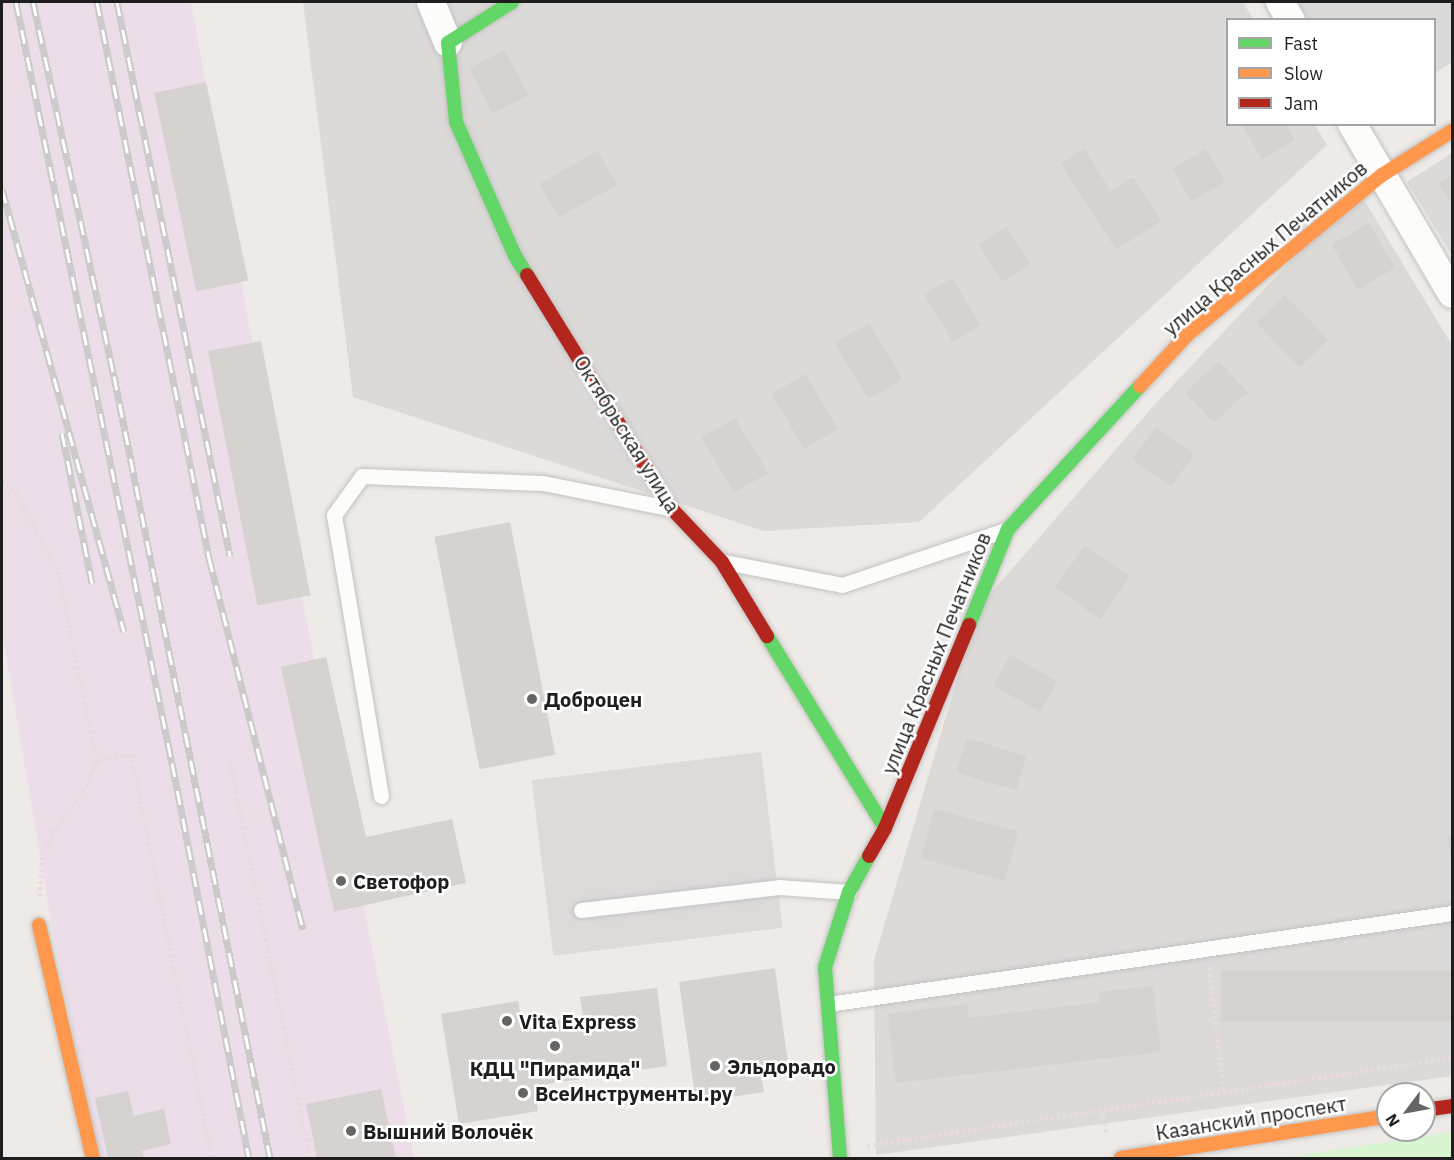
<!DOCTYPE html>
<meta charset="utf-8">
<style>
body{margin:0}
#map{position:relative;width:1454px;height:1160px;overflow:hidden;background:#edeae7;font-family:"IBM Plex Sans",sans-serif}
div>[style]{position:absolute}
.residential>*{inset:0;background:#dcdad9}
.industrial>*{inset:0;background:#ebdee9}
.park>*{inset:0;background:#d9f4d0}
.parking>*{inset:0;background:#dddbda;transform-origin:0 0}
.building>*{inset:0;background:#d5d2d0;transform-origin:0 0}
.path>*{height:4px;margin-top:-2px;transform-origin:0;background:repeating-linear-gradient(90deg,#ebd9db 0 3px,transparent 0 6px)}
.roads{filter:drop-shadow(0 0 2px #c4c2c1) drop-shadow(0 0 2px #c4c2c1)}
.lane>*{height:15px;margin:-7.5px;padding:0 7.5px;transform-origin:7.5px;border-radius:7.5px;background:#fcfcfb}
.street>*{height:28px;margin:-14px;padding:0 14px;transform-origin:14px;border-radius:14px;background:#fcfcfb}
.fast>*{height:14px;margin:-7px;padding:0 7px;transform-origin:7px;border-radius:7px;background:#63d668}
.slow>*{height:14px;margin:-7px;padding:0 7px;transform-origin:7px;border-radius:7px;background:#ff974d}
.jam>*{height:14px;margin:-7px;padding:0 7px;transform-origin:7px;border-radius:7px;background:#b3261e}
.rail>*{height:7px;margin-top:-3.5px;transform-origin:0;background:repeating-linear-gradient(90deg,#fff 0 14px,#cacac9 0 28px);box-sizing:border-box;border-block:2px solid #cacac9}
.dots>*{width:16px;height:16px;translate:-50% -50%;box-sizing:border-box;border:3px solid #fff;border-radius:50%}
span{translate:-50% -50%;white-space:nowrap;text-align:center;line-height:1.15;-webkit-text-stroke:5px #fff;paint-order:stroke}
.street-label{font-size:20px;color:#1e1e1e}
.poi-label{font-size:20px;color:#1e1e1e;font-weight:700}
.left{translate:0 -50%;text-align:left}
.frame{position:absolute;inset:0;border:3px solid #1e1e1e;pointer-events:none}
.legend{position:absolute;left:1226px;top:18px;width:210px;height:108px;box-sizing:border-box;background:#fff;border:2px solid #a5a5a5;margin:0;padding:8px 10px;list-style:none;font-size:18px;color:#1e1e1e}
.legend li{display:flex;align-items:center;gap:12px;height:30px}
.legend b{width:30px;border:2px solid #a5a5a5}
.north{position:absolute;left:1376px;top:1082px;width:60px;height:60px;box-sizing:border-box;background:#fff;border:2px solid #a5a5a5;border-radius:50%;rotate:238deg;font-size:16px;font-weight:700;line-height:24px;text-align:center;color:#1e1e1e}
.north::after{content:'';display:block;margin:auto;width:21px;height:27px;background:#666564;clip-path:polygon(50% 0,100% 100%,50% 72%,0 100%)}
</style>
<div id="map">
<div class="residential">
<div style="clip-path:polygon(303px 2px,1243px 2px,1253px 19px,1228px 20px,1228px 124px,1315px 125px,1327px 145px,919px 522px,764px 531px,353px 397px)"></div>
<div style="clip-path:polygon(1294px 2px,1452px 2px,1452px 62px,1435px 73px,1434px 20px,1305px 19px)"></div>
<div style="clip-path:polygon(1452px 153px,1452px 255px,1407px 182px)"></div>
<div style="clip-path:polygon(1358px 190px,1452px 345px,1452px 1076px,876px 1155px,874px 960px,978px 608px,1156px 403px)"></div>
</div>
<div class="industrial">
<div style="clip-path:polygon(2px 2px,191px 2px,266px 419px,414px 1158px,97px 1158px,51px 922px,2px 630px)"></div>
</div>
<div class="park">
<div style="clip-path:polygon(1452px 1132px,1452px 1158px,1281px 1158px)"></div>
</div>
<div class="parking">
<div style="left:761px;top:752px;width:177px;height:231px;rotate:83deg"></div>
</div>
<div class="building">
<div style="left:505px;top:50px;width:51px;height:40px;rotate:63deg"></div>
<div style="left:206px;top:82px;width:203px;height:53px;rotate:78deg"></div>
<div style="clip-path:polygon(1247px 124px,1286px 124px,1295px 140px,1262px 159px,1243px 127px)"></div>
<div style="clip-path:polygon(1084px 149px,1111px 191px,1133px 177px,1161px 221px,1116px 250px,1061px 164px)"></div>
<div style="left:1206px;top:149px;width:38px;height:39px;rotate:60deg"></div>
<div style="left:598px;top:151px;width:39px;height:67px;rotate:61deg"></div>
<div style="clip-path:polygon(1452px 174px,1452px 205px,1438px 183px)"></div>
<div style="left:1369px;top:223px;width:52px;height:43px;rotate:60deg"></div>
<div style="left:1007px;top:227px;width:44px;height:33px;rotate:58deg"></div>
<div style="left:952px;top:278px;width:55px;height:32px;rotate:59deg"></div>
<div style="left:1285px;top:295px;width:62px;height:40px;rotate:46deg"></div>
<div style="left:869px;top:323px;width:65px;height:40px;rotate:59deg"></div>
<div style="left:261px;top:341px;width:259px;height:54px;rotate:79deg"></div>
<div style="left:1219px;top:361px;width:42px;height:46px;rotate:47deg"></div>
<div style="left:805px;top:374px;width:64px;height:39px;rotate:59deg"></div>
<div style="left:735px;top:418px;width:64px;height:39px;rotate:59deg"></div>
<div style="left:1156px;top:427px;width:47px;height:40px;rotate:36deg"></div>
<div style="left:510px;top:522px;width:237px;height:77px;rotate:79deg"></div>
<div style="left:1085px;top:545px;width:55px;height:52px;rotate:35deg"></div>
<div style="left:1010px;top:655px;width:54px;height:35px;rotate:29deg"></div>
<div style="clip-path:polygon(326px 657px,366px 837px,452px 819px,466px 883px,334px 912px,281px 667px)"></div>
<div style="left:967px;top:738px;width:62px;height:36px;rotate:17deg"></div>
<div style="left:934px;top:809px;width:87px;height:51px;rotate:15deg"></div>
<div style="clip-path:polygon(1448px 835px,1452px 835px,1452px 870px,1451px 870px)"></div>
<div style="clip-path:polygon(775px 968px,789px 1071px,761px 1074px,764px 1092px,696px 1102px,679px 982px)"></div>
<div style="left:1452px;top:970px;width:52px;height:231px;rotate:90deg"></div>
<div style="clip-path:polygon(1153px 986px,1161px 1052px,896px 1083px,888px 1014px,967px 1004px,968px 1018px,1100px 1002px,1099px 992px)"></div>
<div style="clip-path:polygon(657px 988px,667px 1066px,534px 1086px,538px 1111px,459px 1124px,441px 1014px,518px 1001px,522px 1026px,583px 1016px,580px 997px)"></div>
<div style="clip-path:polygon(381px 1089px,396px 1158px,317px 1158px,306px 1104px)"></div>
<div style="clip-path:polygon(128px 1091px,134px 1116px,164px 1109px,171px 1144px,142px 1151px,144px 1158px,108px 1158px,95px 1098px)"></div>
</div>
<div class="path">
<div style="left:2px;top:481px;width:18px;rotate:41deg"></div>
<div style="left:16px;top:493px;width:89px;rotate:62deg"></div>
<div style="left:58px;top:572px;width:194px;rotate:78.4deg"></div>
<div style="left:97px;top:762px;width:32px;rotate:114deg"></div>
<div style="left:84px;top:791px;width:49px;rotate:126.6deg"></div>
<div style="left:55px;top:830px;width:30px;rotate:116deg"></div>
<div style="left:42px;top:857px;width:40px;rotate:92.9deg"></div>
<div style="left:97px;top:762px;width:35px;rotate:-13deg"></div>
<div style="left:131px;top:754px;width:412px;rotate:78.7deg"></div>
<div style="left:230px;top:762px;width:404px;rotate:78.6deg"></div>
<div style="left:1209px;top:968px;width:125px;rotate:83.1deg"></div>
<div style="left:1103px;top:1111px;width:23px;rotate:83deg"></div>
<div style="left:867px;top:1146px;width:592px;rotate:-8.55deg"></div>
</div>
<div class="roads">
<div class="lane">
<div style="left:725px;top:562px;width:119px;rotate:11.1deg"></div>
<div style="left:842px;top:585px;width:172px;rotate:-18.6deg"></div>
<div style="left:381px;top:796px;width:285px;rotate:-99.5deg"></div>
<div style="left:334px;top:515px;width:48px;rotate:-54.3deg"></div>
<div style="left:362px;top:476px;width:181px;rotate:2.2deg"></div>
<div style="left:543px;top:483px;width:127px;rotate:11.3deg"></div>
<div style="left:581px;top:910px;width:199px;rotate:-6.6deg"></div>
<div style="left:779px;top:887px;width:70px;rotate:4.1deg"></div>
<div style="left:828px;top:1004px;width:631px;rotate:-8.3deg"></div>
</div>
<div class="street">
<div style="left:431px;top:2px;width:44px;rotate:67.5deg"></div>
<div style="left:1280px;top:2px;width:21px;rotate:59deg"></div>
<div style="left:1352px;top:124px;width:197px;rotate:59.5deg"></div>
</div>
<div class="fast">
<div style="left:512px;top:2px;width:76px;rotate:147.4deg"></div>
<div style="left:448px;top:43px;width:79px;rotate:84.2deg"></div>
<div style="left:456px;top:122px;width:146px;rotate:66.2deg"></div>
<div style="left:515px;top:256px;width:22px;rotate:58deg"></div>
<div style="left:969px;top:625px;width:104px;rotate:-67.9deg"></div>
<div style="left:1008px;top:529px;width:195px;rotate:-47.3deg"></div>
<div style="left:767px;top:636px;width:225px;rotate:58.4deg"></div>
<div style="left:840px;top:1158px;width:192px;rotate:-94.5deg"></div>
<div style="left:825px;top:967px;width:79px;rotate:-72.3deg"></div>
<div style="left:849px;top:892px;width:41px;rotate:-60.9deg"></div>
</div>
<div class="slow">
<div style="left:1140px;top:386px;width:69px;rotate:-47.3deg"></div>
<div style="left:1187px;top:335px;width:252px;rotate:-39.4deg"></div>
<div style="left:1382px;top:175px;width:83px;rotate:-32.2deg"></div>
<div style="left:39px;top:925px;width:239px;rotate:77deg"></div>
<div style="left:1121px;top:1158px;width:270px;rotate:-8.9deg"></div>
</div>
<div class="jam">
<div style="left:527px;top:275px;width:274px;rotate:58.3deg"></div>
<div style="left:671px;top:508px;width:74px;rotate:46.6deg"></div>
<div style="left:722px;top:562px;width:87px;rotate:58.7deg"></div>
<div style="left:869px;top:856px;width:32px;rotate:-60deg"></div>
<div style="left:885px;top:828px;width:220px;rotate:-67.5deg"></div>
<div style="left:1424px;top:1110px;width:28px;rotate:-8deg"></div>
</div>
</div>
<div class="rail">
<div style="left:16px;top:2px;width:777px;rotate:78.42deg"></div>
<div style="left:172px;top:763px;width:402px;rotate:79deg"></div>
<div style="left:33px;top:2px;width:383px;rotate:77.8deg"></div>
<div style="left:114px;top:376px;width:797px;rotate:78.72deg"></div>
<div style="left:97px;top:2px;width:567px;rotate:78.61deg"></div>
<div style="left:209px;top:558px;width:383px;rotate:75.8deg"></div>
<div style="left:117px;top:2px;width:565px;rotate:78.47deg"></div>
<div style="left:2px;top:189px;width:459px;rotate:74.6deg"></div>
<div style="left:62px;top:433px;width:153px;rotate:78.7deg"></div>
</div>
<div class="dots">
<div style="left:532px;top:699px;background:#666564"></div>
<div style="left:341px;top:881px;background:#666564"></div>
<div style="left:507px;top:1021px;background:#666564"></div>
<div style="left:555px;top:1046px;background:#666564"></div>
<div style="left:715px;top:1066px;background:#666564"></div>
<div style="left:523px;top:1093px;background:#666564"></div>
<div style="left:351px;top:1131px;background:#666564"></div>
</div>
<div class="street-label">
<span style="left:1265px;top:248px;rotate:-40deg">улица Красных Печатников</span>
<span style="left:627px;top:434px;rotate:58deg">Октябрьская улица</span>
<span style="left:936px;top:653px;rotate:-68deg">улица Красных Печатников</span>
<span style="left:1251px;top:1118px;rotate:-9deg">Казанский проспект</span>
</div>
<div class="poi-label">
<span class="left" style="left:544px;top:699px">Доброцен</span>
<span class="left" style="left:353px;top:881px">Светофор</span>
<span class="left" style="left:519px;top:1021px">Vita Express</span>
<span class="left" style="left:727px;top:1066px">Эльдорадо</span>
<span style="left:555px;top:1068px">КДЦ "Пирамида"</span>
<span class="left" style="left:535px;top:1093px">ВсеИнструменты.ру</span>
<span class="left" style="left:363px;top:1131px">Вышний Волочёк</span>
</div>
<div class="frame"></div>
<ul class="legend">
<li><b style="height:8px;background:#63d668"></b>Fast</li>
<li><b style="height:8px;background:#ff974d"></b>Slow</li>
<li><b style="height:8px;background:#b3261e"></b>Jam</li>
</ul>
<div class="north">N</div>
</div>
